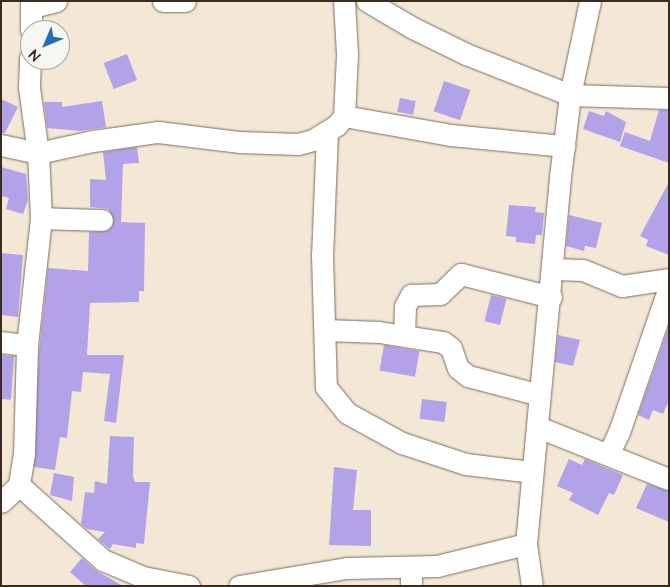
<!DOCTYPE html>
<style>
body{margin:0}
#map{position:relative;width:670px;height:587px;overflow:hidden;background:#f3e8d5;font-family:"Architects Daughter",sans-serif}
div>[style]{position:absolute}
.building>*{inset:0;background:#b2a2e8;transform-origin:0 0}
.roads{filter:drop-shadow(0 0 1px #7b6c5e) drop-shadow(0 0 1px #7b6c5e)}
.street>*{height:21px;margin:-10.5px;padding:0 10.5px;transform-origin:10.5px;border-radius:10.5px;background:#fff}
span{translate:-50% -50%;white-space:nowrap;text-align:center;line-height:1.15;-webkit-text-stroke:4px #f6f6f2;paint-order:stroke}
.frame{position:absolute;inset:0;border:2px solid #3b2a1e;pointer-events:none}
.north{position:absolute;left:20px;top:20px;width:50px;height:50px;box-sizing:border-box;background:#f6f6f2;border:1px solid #aba49d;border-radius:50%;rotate:225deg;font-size:14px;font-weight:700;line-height:20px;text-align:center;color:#3b2a1e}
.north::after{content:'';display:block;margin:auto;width:18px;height:22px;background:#1f6fb2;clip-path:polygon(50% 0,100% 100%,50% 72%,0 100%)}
</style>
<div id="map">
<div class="building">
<div style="left:127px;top:54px;width:28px;height:25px;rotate:69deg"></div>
<div style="left:444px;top:81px;width:28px;height:32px;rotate:19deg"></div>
<div style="left:400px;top:98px;width:16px;height:14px;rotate:11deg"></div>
<div style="clip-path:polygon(1px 99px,18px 107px,5px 133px,1px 133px)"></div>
<div style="clip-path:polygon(102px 101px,106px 127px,81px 131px,47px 128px,44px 102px,62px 102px,62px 107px)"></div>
<div style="clip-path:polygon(659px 110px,669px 110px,669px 163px,620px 146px,625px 132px,650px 141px)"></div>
<div style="clip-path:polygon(589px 111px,604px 116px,606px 111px,626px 122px,620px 142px,583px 129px)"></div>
<div style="clip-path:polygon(137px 147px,139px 163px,123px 164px,121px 222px,145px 223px,144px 291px,139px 291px,139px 302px,90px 303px,87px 355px,124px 355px,116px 423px,104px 421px,110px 374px,83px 372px,81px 392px,72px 391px,67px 438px,60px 437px,55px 470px,34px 467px,39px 352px,48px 268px,88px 271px,89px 232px,107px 231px,114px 220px,108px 209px,90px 207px,90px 179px,106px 180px,103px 152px)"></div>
<div style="clip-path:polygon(1px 167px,26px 174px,28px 200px,23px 214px,6px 209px,9px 198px,1px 196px)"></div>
<div style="clip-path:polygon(669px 182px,669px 255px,646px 246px,648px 240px,640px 236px)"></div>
<div style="clip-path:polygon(509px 205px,536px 207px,535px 212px,544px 213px,542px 235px,536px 235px,535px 244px,516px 242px,516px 237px,506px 236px)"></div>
<div style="clip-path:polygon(569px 215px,602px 223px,596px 248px,585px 246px,584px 251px,566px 246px)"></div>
<div style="clip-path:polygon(1px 253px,23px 255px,18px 317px,1px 315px)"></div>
<div style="left:491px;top:295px;width:16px;height:27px;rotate:14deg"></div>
<div style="clip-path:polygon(669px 326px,669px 400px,663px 414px,653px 410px,649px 420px,638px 415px)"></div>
<div style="clip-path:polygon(558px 335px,580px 340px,573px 366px,555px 362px)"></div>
<div style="left:384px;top:345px;width:36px;height:26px;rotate:10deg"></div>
<div style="left:1px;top:355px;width:13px;height:44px;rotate:4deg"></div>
<div style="left:422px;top:399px;width:25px;height:20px;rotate:7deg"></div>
<div style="clip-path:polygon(110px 436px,134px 437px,133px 476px,135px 482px,150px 482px,144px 544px,136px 543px,136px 548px,113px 544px,110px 549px,98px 539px,105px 532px,87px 529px,81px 524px,85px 492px,94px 493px,95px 481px,107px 484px)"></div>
<div style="clip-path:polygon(569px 459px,582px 465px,585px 459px,623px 475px,614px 495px,609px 493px,598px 515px,569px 500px,573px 493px,557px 486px)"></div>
<div style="clip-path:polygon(334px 467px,357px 470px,353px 510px,371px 510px,371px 546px,329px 545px)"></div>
<div style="clip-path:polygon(54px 473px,74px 477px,72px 501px,50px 495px)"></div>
<div style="clip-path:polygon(647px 484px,669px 491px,669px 522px,636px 508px)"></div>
<div style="clip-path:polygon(82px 558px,95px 570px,123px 586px,86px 586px,70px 572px)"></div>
</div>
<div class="roads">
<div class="street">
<div style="left:31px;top:1px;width:29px;rotate:90deg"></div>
<div style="left:163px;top:1px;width:22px"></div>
<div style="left:367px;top:1px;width:53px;rotate:30.4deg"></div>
<div style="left:413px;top:28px;width:59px;rotate:26.1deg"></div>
<div style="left:466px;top:54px;width:112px;rotate:21.5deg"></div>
<div style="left:570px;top:95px;width:99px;rotate:1.7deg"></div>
<div style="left:32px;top:7px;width:25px;rotate:-14deg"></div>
<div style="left:344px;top:116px;width:109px;rotate:10.1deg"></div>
<div style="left:451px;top:135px;width:114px;rotate:5.6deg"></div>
<div style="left:327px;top:133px;width:122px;rotate:92.3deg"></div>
<div style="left:322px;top:255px;width:132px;rotate:88.3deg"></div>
<div style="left:326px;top:387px;width:33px;rotate:51deg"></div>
<div style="left:347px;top:413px;width:63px;rotate:28.6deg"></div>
<div style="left:402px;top:443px;width:67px;rotate:18.2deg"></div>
<div style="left:466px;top:464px;width:65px;rotate:7deg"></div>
<div style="left:1px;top:145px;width:38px;rotate:12deg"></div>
<div style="left:38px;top:153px;width:56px;rotate:-12.3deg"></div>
<div style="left:93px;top:141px;width:66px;rotate:-7.9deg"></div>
<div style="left:158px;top:132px;width:83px;rotate:7deg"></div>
<div style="left:240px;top:142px;width:58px;rotate:2deg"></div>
<div style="left:298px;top:144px;width:16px;rotate:-15deg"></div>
<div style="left:313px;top:140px;width:28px;rotate:-32deg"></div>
<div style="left:337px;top:125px;width:11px;rotate:-52deg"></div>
<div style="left:344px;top:116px;width:62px;rotate:-87.2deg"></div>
<div style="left:347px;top:54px;width:53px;rotate:-93.2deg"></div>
<div style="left:41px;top:218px;width:61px;rotate:1.9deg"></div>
<div style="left:553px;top:269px;width:30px;rotate:2deg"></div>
<div style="left:583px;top:270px;width:42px;rotate:22.3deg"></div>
<div style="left:622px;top:286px;width:48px;rotate:-8.5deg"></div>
<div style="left:325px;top:330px;width:54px;rotate:2.1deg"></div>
<div style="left:379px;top:332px;width:65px;rotate:8.9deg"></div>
<div style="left:443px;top:342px;width:10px;rotate:37deg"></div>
<div style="left:451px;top:348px;width:21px;rotate:71deg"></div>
<div style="left:458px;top:368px;width:13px;rotate:39deg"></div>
<div style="left:468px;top:376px;width:74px;rotate:14.8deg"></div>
<div style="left:404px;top:335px;width:29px;rotate:-88deg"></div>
<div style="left:405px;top:306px;width:13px;rotate:-61deg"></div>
<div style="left:411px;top:295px;width:29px;rotate:-2deg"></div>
<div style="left:440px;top:294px;width:29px;rotate:-44deg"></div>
<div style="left:461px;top:274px;width:93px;rotate:14.3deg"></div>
<div style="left:1px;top:342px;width:26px;rotate:7deg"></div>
<div style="left:538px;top:427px;width:141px;rotate:21.7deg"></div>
<div style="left:609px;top:453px;width:23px;rotate:-65deg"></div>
<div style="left:619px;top:432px;width:153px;rotate:-71deg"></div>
<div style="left:19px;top:485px;width:113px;rotate:41.8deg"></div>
<div style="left:103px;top:560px;width:43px;rotate:23deg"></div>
<div style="left:143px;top:577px;width:47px;rotate:11.1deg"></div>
<div style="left:1px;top:502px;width:25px;rotate:-43deg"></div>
<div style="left:19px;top:485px;width:31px;rotate:-81deg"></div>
<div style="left:24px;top:454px;width:109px;rotate:-88.4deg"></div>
<div style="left:27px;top:345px;width:128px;rotate:-83.7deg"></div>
<div style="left:41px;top:218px;width:65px;rotate:-92.6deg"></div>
<div style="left:38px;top:153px;width:67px;rotate:-97.8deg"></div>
<div style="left:29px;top:87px;width:29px;rotate:-88deg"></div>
<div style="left:239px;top:586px;width:109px;rotate:-9.5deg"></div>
<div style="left:347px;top:568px;width:90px;rotate:-1.3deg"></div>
<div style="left:437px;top:566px;width:92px;rotate:-13.9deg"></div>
<div style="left:411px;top:586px;width:19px;rotate:-90deg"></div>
<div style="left:532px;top:586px;width:42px;rotate:-98.1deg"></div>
<div style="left:526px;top:544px;width:369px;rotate:-84.7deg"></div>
<div style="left:560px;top:177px;width:83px;rotate:-83deg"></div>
<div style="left:570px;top:95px;width:96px;rotate:-78deg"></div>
</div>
</div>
<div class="frame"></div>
<div class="north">N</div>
</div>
